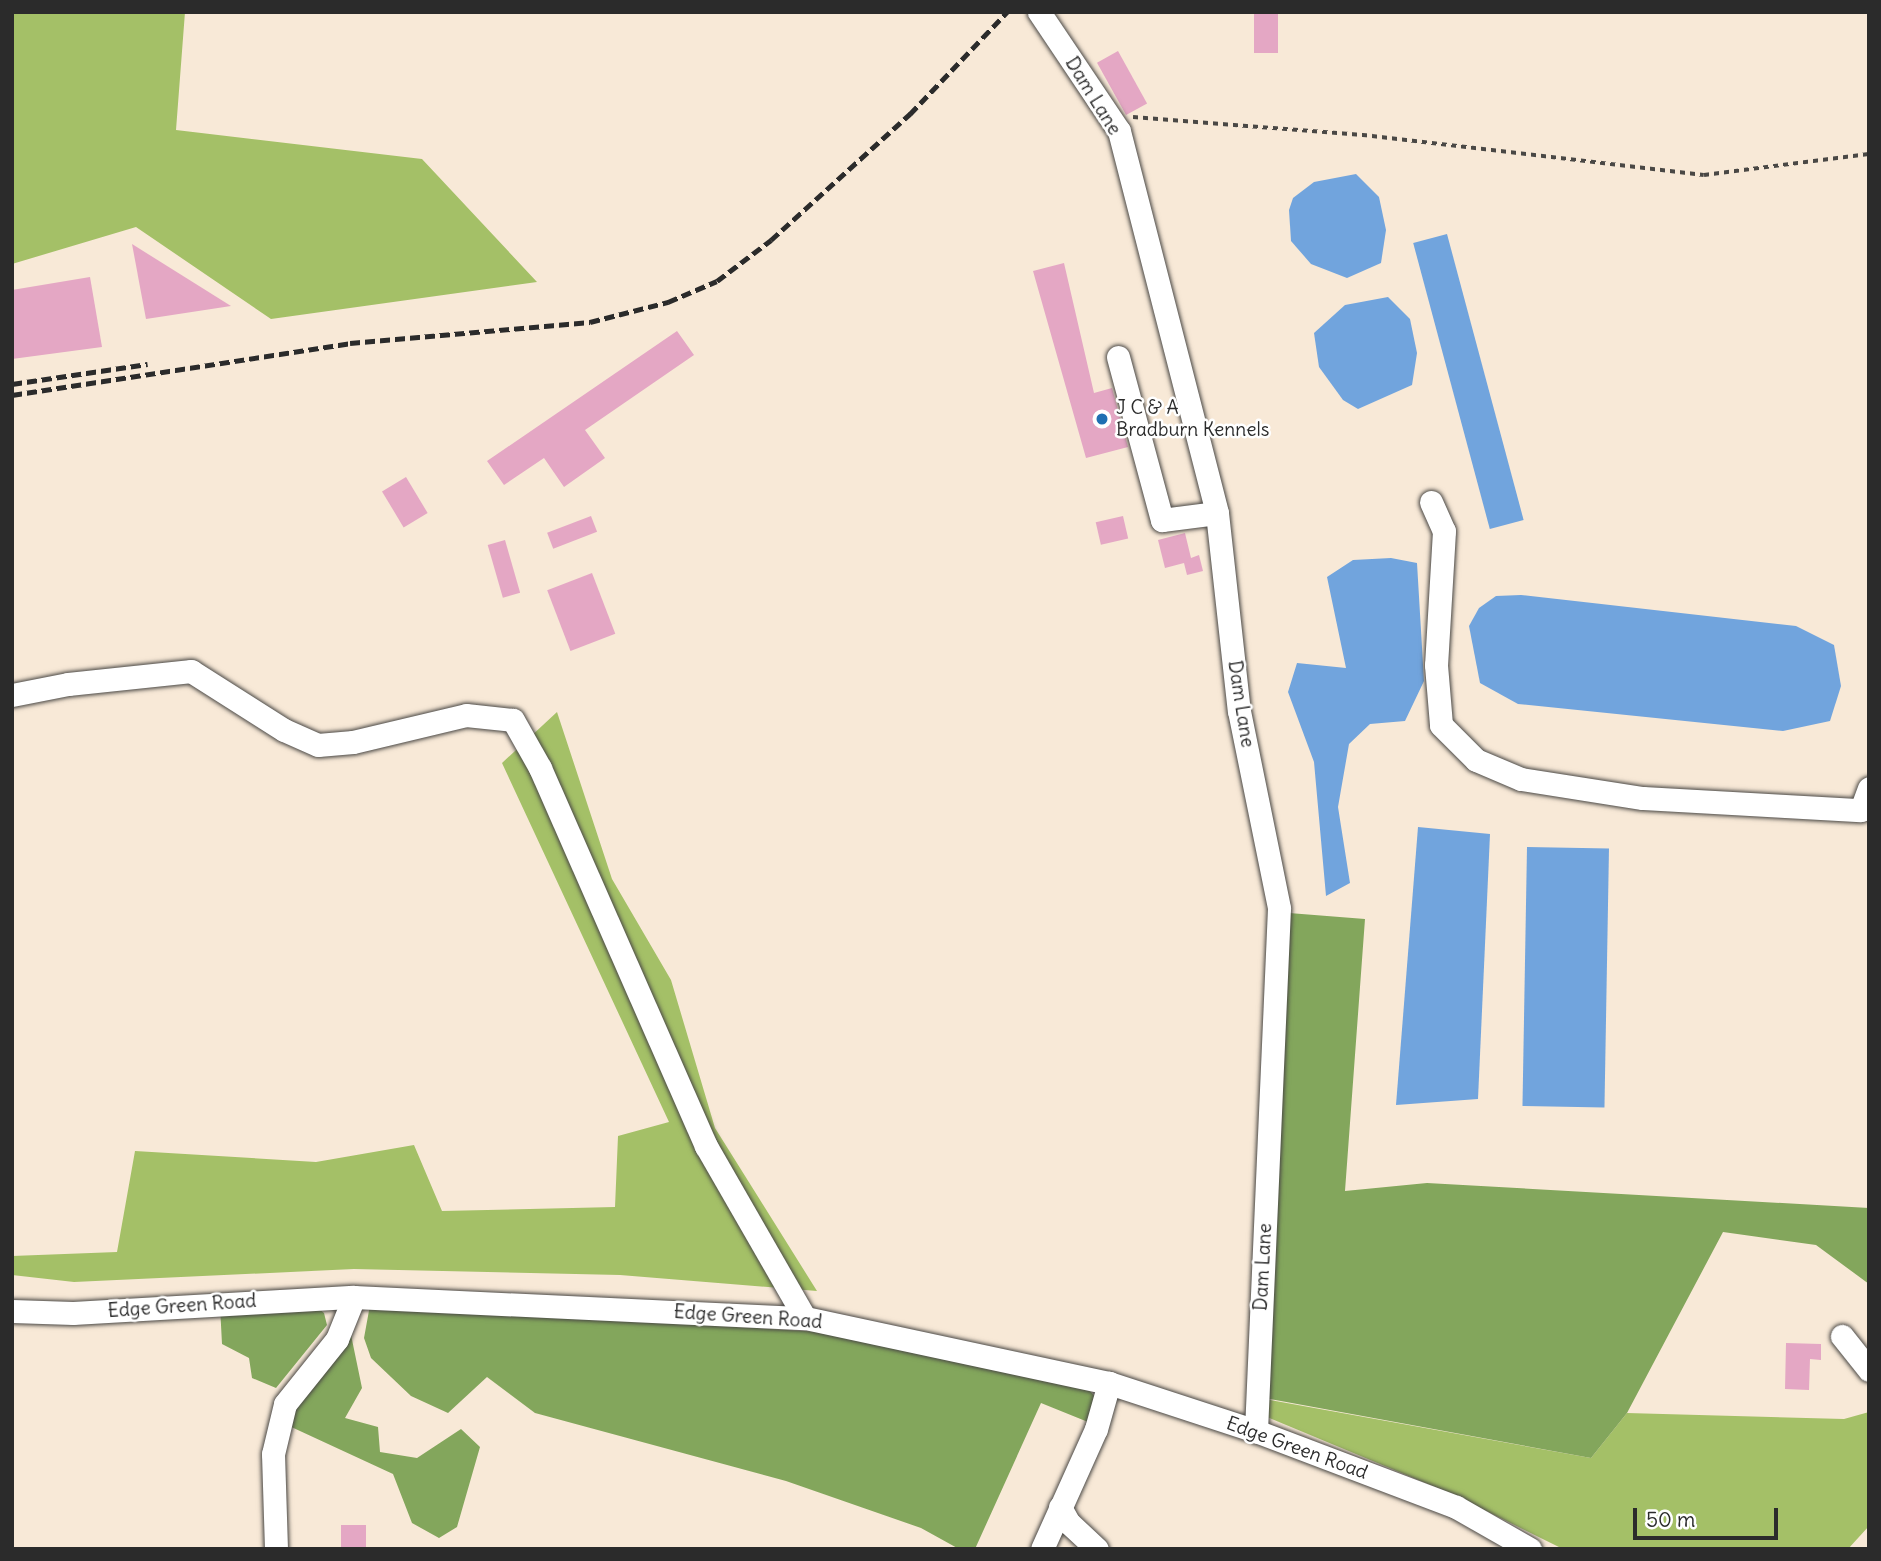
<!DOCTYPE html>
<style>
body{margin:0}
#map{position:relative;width:1881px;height:1561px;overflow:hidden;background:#f8e9d7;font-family:Delius,sans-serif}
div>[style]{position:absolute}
.green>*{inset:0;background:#a4c067}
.forest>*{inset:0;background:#83a65c}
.water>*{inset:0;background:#71a4dd;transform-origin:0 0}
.building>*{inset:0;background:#e4a7c4;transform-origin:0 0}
.path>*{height:3.5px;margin-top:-1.75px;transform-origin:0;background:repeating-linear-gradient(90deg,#4a4845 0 5px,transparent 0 10px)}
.roads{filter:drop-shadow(0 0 2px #4a4845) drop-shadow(0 0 2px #4a4845)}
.minor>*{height:23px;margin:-11.5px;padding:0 11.5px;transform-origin:11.5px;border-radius:11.5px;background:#fff}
.rail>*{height:5px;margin-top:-2.5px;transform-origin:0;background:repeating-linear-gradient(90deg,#2b2b2b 0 10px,transparent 0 15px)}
.dots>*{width:19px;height:19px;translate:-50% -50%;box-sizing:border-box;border:4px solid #fff;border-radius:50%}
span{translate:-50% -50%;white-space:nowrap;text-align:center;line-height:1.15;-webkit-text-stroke:5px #fff;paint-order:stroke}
.street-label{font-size:19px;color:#2b2b2b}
.poi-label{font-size:19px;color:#2b2b2b}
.left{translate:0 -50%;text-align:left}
.frame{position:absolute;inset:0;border:14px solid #2b2b2b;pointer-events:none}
.scale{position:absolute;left:1633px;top:1508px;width:145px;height:32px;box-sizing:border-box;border:4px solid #2b2b2b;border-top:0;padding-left:9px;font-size:21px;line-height:24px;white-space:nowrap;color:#2b2b2b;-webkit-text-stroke:5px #fff;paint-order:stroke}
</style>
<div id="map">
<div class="green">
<div style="clip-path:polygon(12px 12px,185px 12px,176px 130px,422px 159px,537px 282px,271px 319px,136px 227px,12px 264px)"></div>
<div style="clip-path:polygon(557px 712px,612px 879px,671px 980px,715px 1128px,817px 1291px,620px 1275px,354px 1269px,74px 1282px,12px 1275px,12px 1256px,117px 1252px,135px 1151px,316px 1162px,414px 1145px,442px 1211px,615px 1207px,618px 1136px,669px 1122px,502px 763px)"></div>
<div style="clip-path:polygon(1259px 1398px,1591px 1458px,1627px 1413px,1844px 1419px,1869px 1412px,1869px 1526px,1848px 1549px,1563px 1549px,1452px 1494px,1267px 1417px)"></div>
</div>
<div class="forest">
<div style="clip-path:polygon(1289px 913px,1365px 919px,1345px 1191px,1427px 1183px,1869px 1208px,1869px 1284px,1816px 1245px,1723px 1232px,1627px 1413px,1591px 1458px,1259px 1397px)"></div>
<div style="clip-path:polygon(312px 1303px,324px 1313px,327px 1325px,276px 1388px,252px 1378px,249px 1358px,222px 1344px,220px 1306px)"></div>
<div style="clip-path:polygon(370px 1305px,821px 1332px,1085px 1385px,1096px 1398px,1088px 1422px,1041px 1403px,975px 1549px,959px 1549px,921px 1528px,786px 1481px,535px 1413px,487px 1377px,448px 1413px,411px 1396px,371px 1358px,364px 1338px)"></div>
<div style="clip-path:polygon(350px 1330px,362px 1388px,345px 1418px,378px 1427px,380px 1452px,417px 1458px,461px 1429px,480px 1447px,457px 1527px,439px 1538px,412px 1523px,393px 1474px,287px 1425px,292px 1405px)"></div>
</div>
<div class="water">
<div style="clip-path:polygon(1356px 174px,1379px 197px,1386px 230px,1381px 263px,1347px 278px,1311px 264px,1291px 241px,1289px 210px,1293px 198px,1314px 182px)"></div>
<div style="left:1447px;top:234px;width:296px;height:35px;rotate:75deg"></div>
<div style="clip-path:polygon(1388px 297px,1410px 319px,1417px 353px,1412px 385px,1358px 409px,1343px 400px,1319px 367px,1314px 333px,1345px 305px)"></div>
<div style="clip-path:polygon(1391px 558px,1417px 563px,1424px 681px,1405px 721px,1370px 724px,1349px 744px,1338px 807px,1350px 883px,1326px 896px,1314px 762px,1288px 692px,1297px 663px,1346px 668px,1327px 577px,1353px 560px)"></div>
<div style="clip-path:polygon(1521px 595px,1796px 626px,1834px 645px,1841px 686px,1830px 721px,1783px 731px,1518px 704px,1480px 683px,1469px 626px,1479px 608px,1496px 596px)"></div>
<div style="clip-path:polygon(1418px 827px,1490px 834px,1478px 1099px,1396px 1105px)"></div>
<div style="left:1527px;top:847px;width:82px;height:259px;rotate:1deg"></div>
</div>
<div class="building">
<div style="left:1254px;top:12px;width:24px;height:41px"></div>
<div style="left:1118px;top:51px;width:60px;height:24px;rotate:61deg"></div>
<div style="clip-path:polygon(132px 244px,231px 306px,146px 319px)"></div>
<div style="clip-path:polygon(1064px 263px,1094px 393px,1112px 388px,1128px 447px,1086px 458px,1033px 271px)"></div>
<div style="clip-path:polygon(90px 277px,102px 347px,12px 359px,12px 290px)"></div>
<div style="clip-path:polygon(677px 331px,694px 355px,585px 430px,605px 458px,564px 487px,544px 458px,504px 485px,487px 461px)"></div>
<div style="left:406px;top:477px;width:42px;height:28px;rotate:59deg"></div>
<div style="left:591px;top:516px;width:17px;height:47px;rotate:69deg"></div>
<div style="left:1123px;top:516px;width:23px;height:28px;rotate:77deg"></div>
<div style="clip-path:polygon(1185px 533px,1191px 558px,1199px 555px,1203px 571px,1187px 575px,1184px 563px,1165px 568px,1158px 540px)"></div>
<div style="left:505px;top:540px;width:55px;height:18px;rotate:74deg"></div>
<div style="left:592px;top:573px;width:65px;height:48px;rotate:69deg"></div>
<div style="clip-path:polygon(1786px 1343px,1821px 1344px,1821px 1360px,1810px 1359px,1809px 1390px,1785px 1389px)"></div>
<div style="left:341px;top:1525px;width:25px;height:24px"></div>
</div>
<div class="path">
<div style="left:1133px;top:117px;width:240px;rotate:4.5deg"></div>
<div style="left:1372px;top:136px;width:334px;rotate:6.7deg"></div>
<div style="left:1704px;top:175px;width:166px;rotate:-7.3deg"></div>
</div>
<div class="roads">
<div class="minor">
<div style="left:1039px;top:12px;width:143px;rotate:56.1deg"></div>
<div style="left:1119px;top:131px;width:394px;rotate:75.6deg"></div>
<div style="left:1217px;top:513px;width:199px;rotate:83.7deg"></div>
<div style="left:1239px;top:711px;width:201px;rotate:78.5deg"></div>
<div style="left:1279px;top:908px;width:524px;rotate:92.52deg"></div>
<div style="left:1118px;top:357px;width:169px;rotate:74.9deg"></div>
<div style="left:1162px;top:520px;width:55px;rotate:-7.3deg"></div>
<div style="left:1431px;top:502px;width:32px;rotate:66deg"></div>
<div style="left:1444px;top:531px;width:134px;rotate:93.4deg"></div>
<div style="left:1436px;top:665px;width:60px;rotate:85.2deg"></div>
<div style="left:1441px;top:725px;width:49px;rotate:45deg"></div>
<div style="left:1476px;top:760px;width:49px;rotate:22.9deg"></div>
<div style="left:1521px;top:779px;width:123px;rotate:8.9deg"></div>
<div style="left:1643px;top:798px;width:218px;rotate:3.2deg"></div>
<div style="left:1861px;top:810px;width:23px;rotate:-70deg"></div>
<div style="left:12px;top:695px;width:57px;rotate:-11.1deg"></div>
<div style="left:68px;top:684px;width:124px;rotate:-6deg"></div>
<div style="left:191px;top:671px;width:110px;rotate:32.4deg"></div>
<div style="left:284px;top:730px;width:37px;rotate:24deg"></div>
<div style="left:318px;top:745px;width:35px;rotate:-5deg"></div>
<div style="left:353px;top:742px;width:116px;rotate:-13.4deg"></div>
<div style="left:466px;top:715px;width:47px;rotate:6.1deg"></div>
<div style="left:513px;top:720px;width:55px;rotate:60.6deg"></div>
<div style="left:540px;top:768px;width:413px;rotate:66.3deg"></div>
<div style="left:706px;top:1146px;width:198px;rotate:60.1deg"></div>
<div style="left:12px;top:1311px;width:61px;rotate:1.9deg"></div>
<div style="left:73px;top:1313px;width:281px;rotate:-3.3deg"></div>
<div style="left:354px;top:1297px;width:451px;rotate:2.7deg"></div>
<div style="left:805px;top:1318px;width:311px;rotate:12.1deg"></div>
<div style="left:1109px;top:1383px;width:155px;rotate:18.1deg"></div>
<div style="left:1256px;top:1431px;width:214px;rotate:20.8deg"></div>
<div style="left:1456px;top:1507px;width:85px;rotate:29.6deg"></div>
<div style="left:1842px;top:1336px;width:43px;rotate:51.5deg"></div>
<div style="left:1060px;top:1507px;width:18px;rotate:61deg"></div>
<div style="left:1069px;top:1523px;width:38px;rotate:43deg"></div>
<div style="left:276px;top:1549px;width:95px;rotate:-91.8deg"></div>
<div style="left:273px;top:1454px;width:51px;rotate:-76.5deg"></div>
<div style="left:285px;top:1404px;width:83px;rotate:-51.3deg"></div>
<div style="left:337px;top:1339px;width:45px;rotate:-68deg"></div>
<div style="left:1042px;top:1549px;width:132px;rotate:-65.8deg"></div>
<div style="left:1096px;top:1429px;width:48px;rotate:-74.2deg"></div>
</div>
</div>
<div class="rail">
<div style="left:12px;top:384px;width:137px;rotate:-8.4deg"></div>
<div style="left:12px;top:395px;width:342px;rotate:-8.7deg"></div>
<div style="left:350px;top:343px;width:241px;rotate:-5deg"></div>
<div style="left:590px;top:322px;width:81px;rotate:-14.4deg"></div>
<div style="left:668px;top:302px;width:53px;rotate:-23.2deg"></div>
<div style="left:717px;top:281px;width:68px;rotate:-37.2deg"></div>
<div style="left:771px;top:240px;width:188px;rotate:-42.2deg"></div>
<div style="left:910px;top:114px;width:141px;rotate:-46.4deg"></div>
</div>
<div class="dots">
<div style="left:1102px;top:419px;background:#1f6fb2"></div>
</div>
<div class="street-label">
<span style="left:1093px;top:96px;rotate:58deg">Dam Lane</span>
<span style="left:1241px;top:704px;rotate:81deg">Dam Lane</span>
<span style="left:1263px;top:1267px;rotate:-87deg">Dam Lane</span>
<span style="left:182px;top:1306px;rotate:-4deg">Edge Green Road</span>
<span style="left:748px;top:1317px;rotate:4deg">Edge Green Road</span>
<span style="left:1297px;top:1448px;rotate:20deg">Edge Green Road</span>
</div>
<div class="poi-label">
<span class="left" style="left:1116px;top:419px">J C &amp; A<br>Bradburn Kennels</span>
</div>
<div class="frame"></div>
<div class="scale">50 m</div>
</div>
